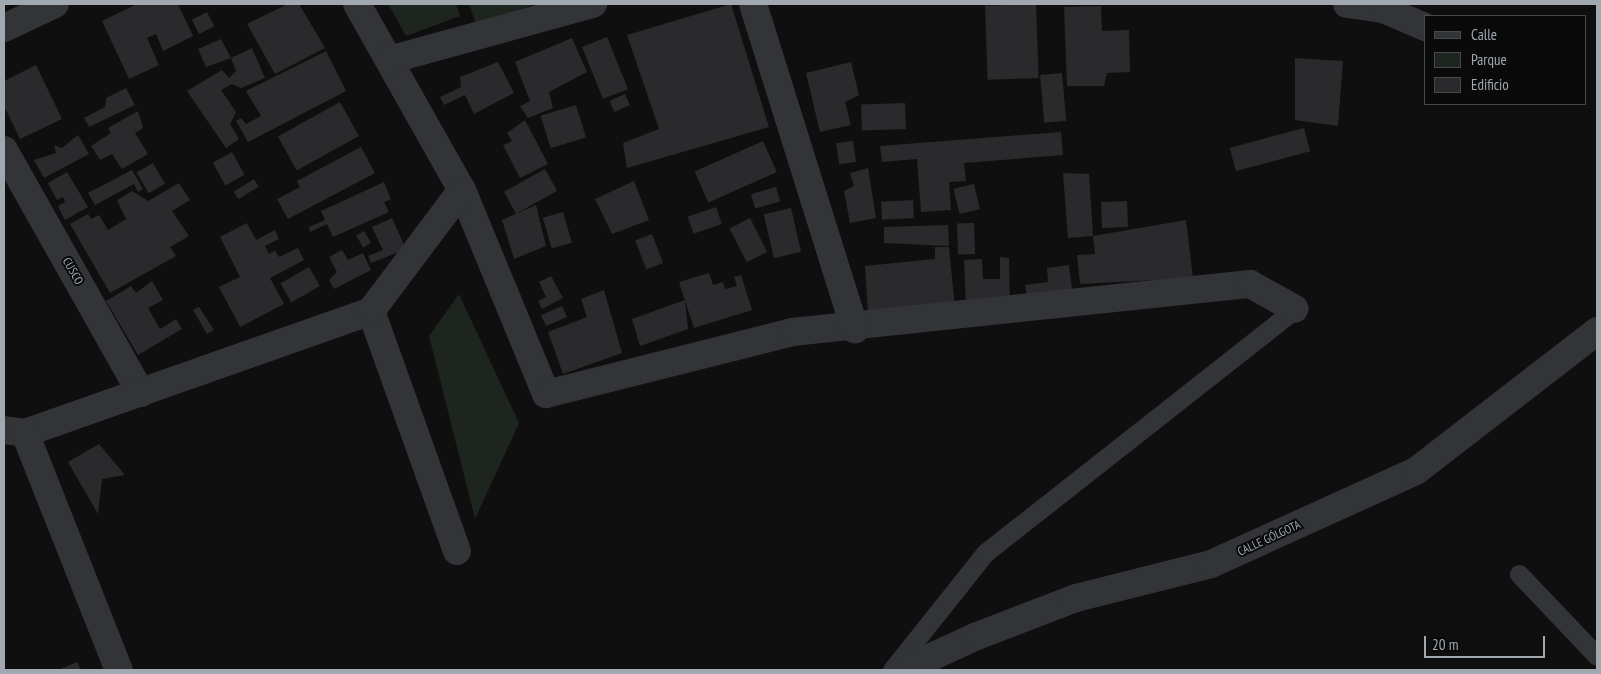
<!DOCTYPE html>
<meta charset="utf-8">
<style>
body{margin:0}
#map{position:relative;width:1601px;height:674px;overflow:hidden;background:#0f0f10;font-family:"PT Sans Narrow",sans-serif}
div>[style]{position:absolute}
.green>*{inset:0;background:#1e241e}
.building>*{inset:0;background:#2a2a2c;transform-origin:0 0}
.service>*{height:19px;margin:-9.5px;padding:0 9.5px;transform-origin:9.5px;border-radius:9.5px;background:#323437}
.minor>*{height:28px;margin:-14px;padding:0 14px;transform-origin:14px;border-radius:14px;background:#323437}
span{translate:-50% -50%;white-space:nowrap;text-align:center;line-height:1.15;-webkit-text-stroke:4px #0a0a0b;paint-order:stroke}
.street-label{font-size:12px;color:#a1a8b0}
.frame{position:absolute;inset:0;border:5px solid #a1a8b0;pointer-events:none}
.legend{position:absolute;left:1424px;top:15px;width:162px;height:90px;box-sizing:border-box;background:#0a0a0b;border:1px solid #46494d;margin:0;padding:6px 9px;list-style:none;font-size:15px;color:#a1a8b0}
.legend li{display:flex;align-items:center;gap:10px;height:25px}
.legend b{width:25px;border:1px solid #46494d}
.scale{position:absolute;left:1424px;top:636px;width:121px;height:22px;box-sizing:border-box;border:2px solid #a1a8b0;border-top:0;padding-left:6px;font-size:15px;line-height:18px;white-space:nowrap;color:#a1a8b0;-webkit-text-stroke:4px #0a0a0b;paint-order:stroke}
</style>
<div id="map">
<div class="green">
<div style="clip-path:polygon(388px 4px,456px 4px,460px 16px,406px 36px)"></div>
<div style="clip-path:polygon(469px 4px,535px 4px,476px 24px)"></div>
<div style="clip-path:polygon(459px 294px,519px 423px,475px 519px,429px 336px)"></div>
</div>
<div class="building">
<div style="clip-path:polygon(137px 4px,178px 4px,193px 36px,163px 51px,156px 34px,147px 38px,159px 65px,129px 79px,102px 21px)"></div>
<div style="clip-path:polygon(288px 4px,299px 4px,325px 48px,275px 74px,247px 24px)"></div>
<div style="clip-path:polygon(731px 4px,769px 127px,627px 168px,623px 143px,659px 129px,627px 35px)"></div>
<div style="left:1036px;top:4px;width:74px;height:51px;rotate:88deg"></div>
<div style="clip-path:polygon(1101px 6px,1102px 31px,1129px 30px,1130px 72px,1107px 73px,1104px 86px,1067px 86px,1064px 7px)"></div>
<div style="left:207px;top:12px;width:16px;height:17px;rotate:63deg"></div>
<div style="left:607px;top:37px;width:56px;height:27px;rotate:68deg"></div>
<div style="clip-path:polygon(572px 38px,587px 72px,549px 92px,553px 108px,528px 118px,520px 106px,530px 101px,515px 62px)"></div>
<div style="clip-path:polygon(221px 39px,231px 58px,252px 48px,265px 78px,241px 88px,232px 84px,221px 90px,236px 112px,230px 124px,239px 139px,226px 148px,187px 91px,222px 70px,229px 78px,236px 71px,231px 58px,206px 67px,198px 49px)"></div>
<div style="clip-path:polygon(326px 51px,346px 91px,248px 142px,236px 121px,241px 118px,246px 124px,261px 116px,246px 91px)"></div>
<div style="clip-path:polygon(1295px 58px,1343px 61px,1338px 126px,1295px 120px)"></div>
<div style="clip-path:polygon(498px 62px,514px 93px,474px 114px,465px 95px,444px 105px,440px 97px,461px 87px,460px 77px)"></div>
<div style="clip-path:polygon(851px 62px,859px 95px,845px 102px,851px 125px,820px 132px,806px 73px)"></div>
<div style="clip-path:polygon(36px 65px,62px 119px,20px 139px,4px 106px,4px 81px)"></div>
<div style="left:1062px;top:73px;width:48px;height:22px;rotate:85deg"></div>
<div style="clip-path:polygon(126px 88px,135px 105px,89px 127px,84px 118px,105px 107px,106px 98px)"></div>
<div style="left:625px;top:94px;width:12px;height:17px;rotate:66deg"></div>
<div style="left:340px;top:102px;width:39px;height:71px;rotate:61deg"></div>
<div style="left:905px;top:103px;width:26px;height:44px;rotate:88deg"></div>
<div style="left:576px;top:105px;width:34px;height:37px;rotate:73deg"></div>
<div style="clip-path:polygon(138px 111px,143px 128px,135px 133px,148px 154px,122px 169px,112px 154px,100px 160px,91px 146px,111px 133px,108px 128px)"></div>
<div style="clip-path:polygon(525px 120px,548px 164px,520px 178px,503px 145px,512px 141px,507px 133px)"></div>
<div style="left:1304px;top:128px;width:24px;height:77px;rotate:75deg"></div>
<div style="clip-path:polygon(1061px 132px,1063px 155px,964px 163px,966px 181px,949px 182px,951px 210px,921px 212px,917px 159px,882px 162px,880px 146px)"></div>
<div style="clip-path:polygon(78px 135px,89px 154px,44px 178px,34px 160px,56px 153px,54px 145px,62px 148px)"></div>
<div style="left:763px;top:141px;width:34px;height:75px;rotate:66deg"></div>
<div style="left:853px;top:141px;width:21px;height:17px;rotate:82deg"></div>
<div style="clip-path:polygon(361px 147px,375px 173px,288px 219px,277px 199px,300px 187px,297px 181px)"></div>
<div style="left:232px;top:152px;width:26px;height:22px;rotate:61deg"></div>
<div style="left:153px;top:163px;width:24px;height:19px;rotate:60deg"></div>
<div style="clip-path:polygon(868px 168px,876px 218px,850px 223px,844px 191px,854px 186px,850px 173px)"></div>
<div style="left:545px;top:169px;width:25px;height:47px;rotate:61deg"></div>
<div style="clip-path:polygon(132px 170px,143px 189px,138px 192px,134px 184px,95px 205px,88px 193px)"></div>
<div style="clip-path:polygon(67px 172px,88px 207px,65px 220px,58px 206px,65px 202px,63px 197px,57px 200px,48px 183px)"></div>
<div style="clip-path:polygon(1063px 173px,1089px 174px,1093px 236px,1186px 220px,1193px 278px,1080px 284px,1077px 255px,1095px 254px,1093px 236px,1068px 238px)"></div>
<div style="left:254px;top:179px;width:9px;height:24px;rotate:58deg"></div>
<div style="clip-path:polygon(634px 181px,649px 220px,612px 234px,595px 199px)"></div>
<div style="clip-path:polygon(384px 182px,391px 199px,384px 202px,389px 212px,333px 237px,327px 224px,310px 232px,309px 227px,325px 220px,321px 211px)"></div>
<div style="clip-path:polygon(179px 183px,190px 200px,172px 211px,189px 236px,170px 247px,176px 256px,110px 293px,70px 224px,88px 214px,91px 219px,99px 215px,108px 230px,126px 219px,117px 200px,132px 191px,148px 201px)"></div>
<div style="left:974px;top:184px;width:26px;height:21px;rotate:77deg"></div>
<div style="left:776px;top:187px;width:15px;height:26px;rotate:74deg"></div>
<div style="left:913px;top:200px;width:18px;height:32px;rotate:87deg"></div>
<div style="left:1127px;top:201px;width:26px;height:26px;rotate:88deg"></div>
<div style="clip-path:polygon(536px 205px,546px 246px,514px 259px,502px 220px)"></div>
<div style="left:716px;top:207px;width:18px;height:30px;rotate:71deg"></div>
<div style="left:791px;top:208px;width:45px;height:28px;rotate:77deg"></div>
<div style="left:563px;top:212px;width:32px;height:21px;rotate:74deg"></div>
<div style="clip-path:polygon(392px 218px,406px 249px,371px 263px,368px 256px,383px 250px,372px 227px)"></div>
<div style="left:750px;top:218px;width:38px;height:23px;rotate:63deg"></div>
<div style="clip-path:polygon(247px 223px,256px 240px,275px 230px,279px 239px,265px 246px,269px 254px,275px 250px,279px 257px,298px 248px,304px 260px,270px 278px,284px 304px,240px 327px,219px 287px,240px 277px,220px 237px)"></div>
<div style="left:974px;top:223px;width:31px;height:17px;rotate:88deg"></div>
<div style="clip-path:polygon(948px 225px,949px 246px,884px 243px,884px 227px)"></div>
<div style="left:364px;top:231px;width:14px;height:9px;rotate:60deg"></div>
<div style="left:652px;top:234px;width:31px;height:18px;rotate:69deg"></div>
<div style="clip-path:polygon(935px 247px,949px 247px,955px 308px,868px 314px,865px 266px,935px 259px)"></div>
<div style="clip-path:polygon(342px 250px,348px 260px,363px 253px,371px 270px,334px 289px,329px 280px,337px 272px,329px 257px)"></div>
<div style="clip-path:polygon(1000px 257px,1009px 258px,1010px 305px,966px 306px,964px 260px,982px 259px,983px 279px,1000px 279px)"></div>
<div style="clip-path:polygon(1069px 265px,1073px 297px,1028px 303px,1025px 285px,1048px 282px,1047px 268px)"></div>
<div style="left:309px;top:267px;width:22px;height:33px;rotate:60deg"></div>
<div style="clip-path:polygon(709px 273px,713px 285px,723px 282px,725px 289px,737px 286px,734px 277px,741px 275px,752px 310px,694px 328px,679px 282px)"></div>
<div style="clip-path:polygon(551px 276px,563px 298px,542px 309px,538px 301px,546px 297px,539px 282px)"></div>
<div style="clip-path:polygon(152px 281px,163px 300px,148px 308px,160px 329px,176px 319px,182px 329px,138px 355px,106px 301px,131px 286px,136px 293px)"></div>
<div style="clip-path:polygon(604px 290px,622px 353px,563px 374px,548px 332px,587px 317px,581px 299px)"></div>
<div style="clip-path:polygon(685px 300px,688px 329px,640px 346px,632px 319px)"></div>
<div style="left:562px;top:306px;width:12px;height:23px;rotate:66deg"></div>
<div style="clip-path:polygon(199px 307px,214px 330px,207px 334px,193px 310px)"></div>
<div style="clip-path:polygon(99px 444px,125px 475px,102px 479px,98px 514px,68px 462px)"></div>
<div style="clip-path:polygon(77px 662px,81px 670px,58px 670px)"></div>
</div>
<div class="service">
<div style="left:1519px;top:574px;width:113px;rotate:46.4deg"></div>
<div style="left:892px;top:670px;width:149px;rotate:-51.5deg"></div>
<div style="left:985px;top:553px;width:395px;rotate:-38.2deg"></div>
</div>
<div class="minor">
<div style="left:357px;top:4px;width:214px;rotate:60.6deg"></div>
<div style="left:462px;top:190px;width:221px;rotate:67.6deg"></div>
<div style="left:546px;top:394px;width:254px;rotate:-14.1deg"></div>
<div style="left:792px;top:332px;width:461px;rotate:-6deg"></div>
<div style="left:1250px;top:284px;width:51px;rotate:29.1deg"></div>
<div style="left:753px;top:4px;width:341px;rotate:72.6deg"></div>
<div style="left:1347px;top:4px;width:36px;rotate:8deg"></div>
<div style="left:1383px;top:9px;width:46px;rotate:23.2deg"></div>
<div style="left:4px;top:28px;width:56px;rotate:-25.2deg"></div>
<div style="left:389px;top:60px;width:212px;rotate:-15.4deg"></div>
<div style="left:4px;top:150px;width:279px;rotate:60.6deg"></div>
<div style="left:371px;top:311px;width:255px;rotate:70.3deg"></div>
<div style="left:4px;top:430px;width:21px;rotate:8deg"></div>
<div style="left:25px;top:433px;width:367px;rotate:-19.4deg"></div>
<div style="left:371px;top:311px;width:151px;rotate:-53.1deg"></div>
<div style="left:25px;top:433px;width:255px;rotate:68.4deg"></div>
<div style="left:903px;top:670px;width:81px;rotate:-24.7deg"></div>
<div style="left:977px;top:636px;width:106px;rotate:-21deg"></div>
<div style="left:1076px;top:598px;width:139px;rotate:-14.1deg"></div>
<div style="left:1211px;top:564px;width:225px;rotate:-24.4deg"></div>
<div style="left:1416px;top:471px;width:229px;rotate:-37.7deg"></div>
</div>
<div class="street-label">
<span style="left:73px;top:271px;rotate:60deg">CUSCO</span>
<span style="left:1269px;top:538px;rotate:-25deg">CALLE GÓLGOTA</span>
</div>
<div class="frame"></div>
<ul class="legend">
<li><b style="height:6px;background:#323437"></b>Calle</li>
<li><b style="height:14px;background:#1e241e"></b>Parque</li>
<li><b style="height:14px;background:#2a2a2c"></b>Edificio</li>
</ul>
<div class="scale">20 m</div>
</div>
